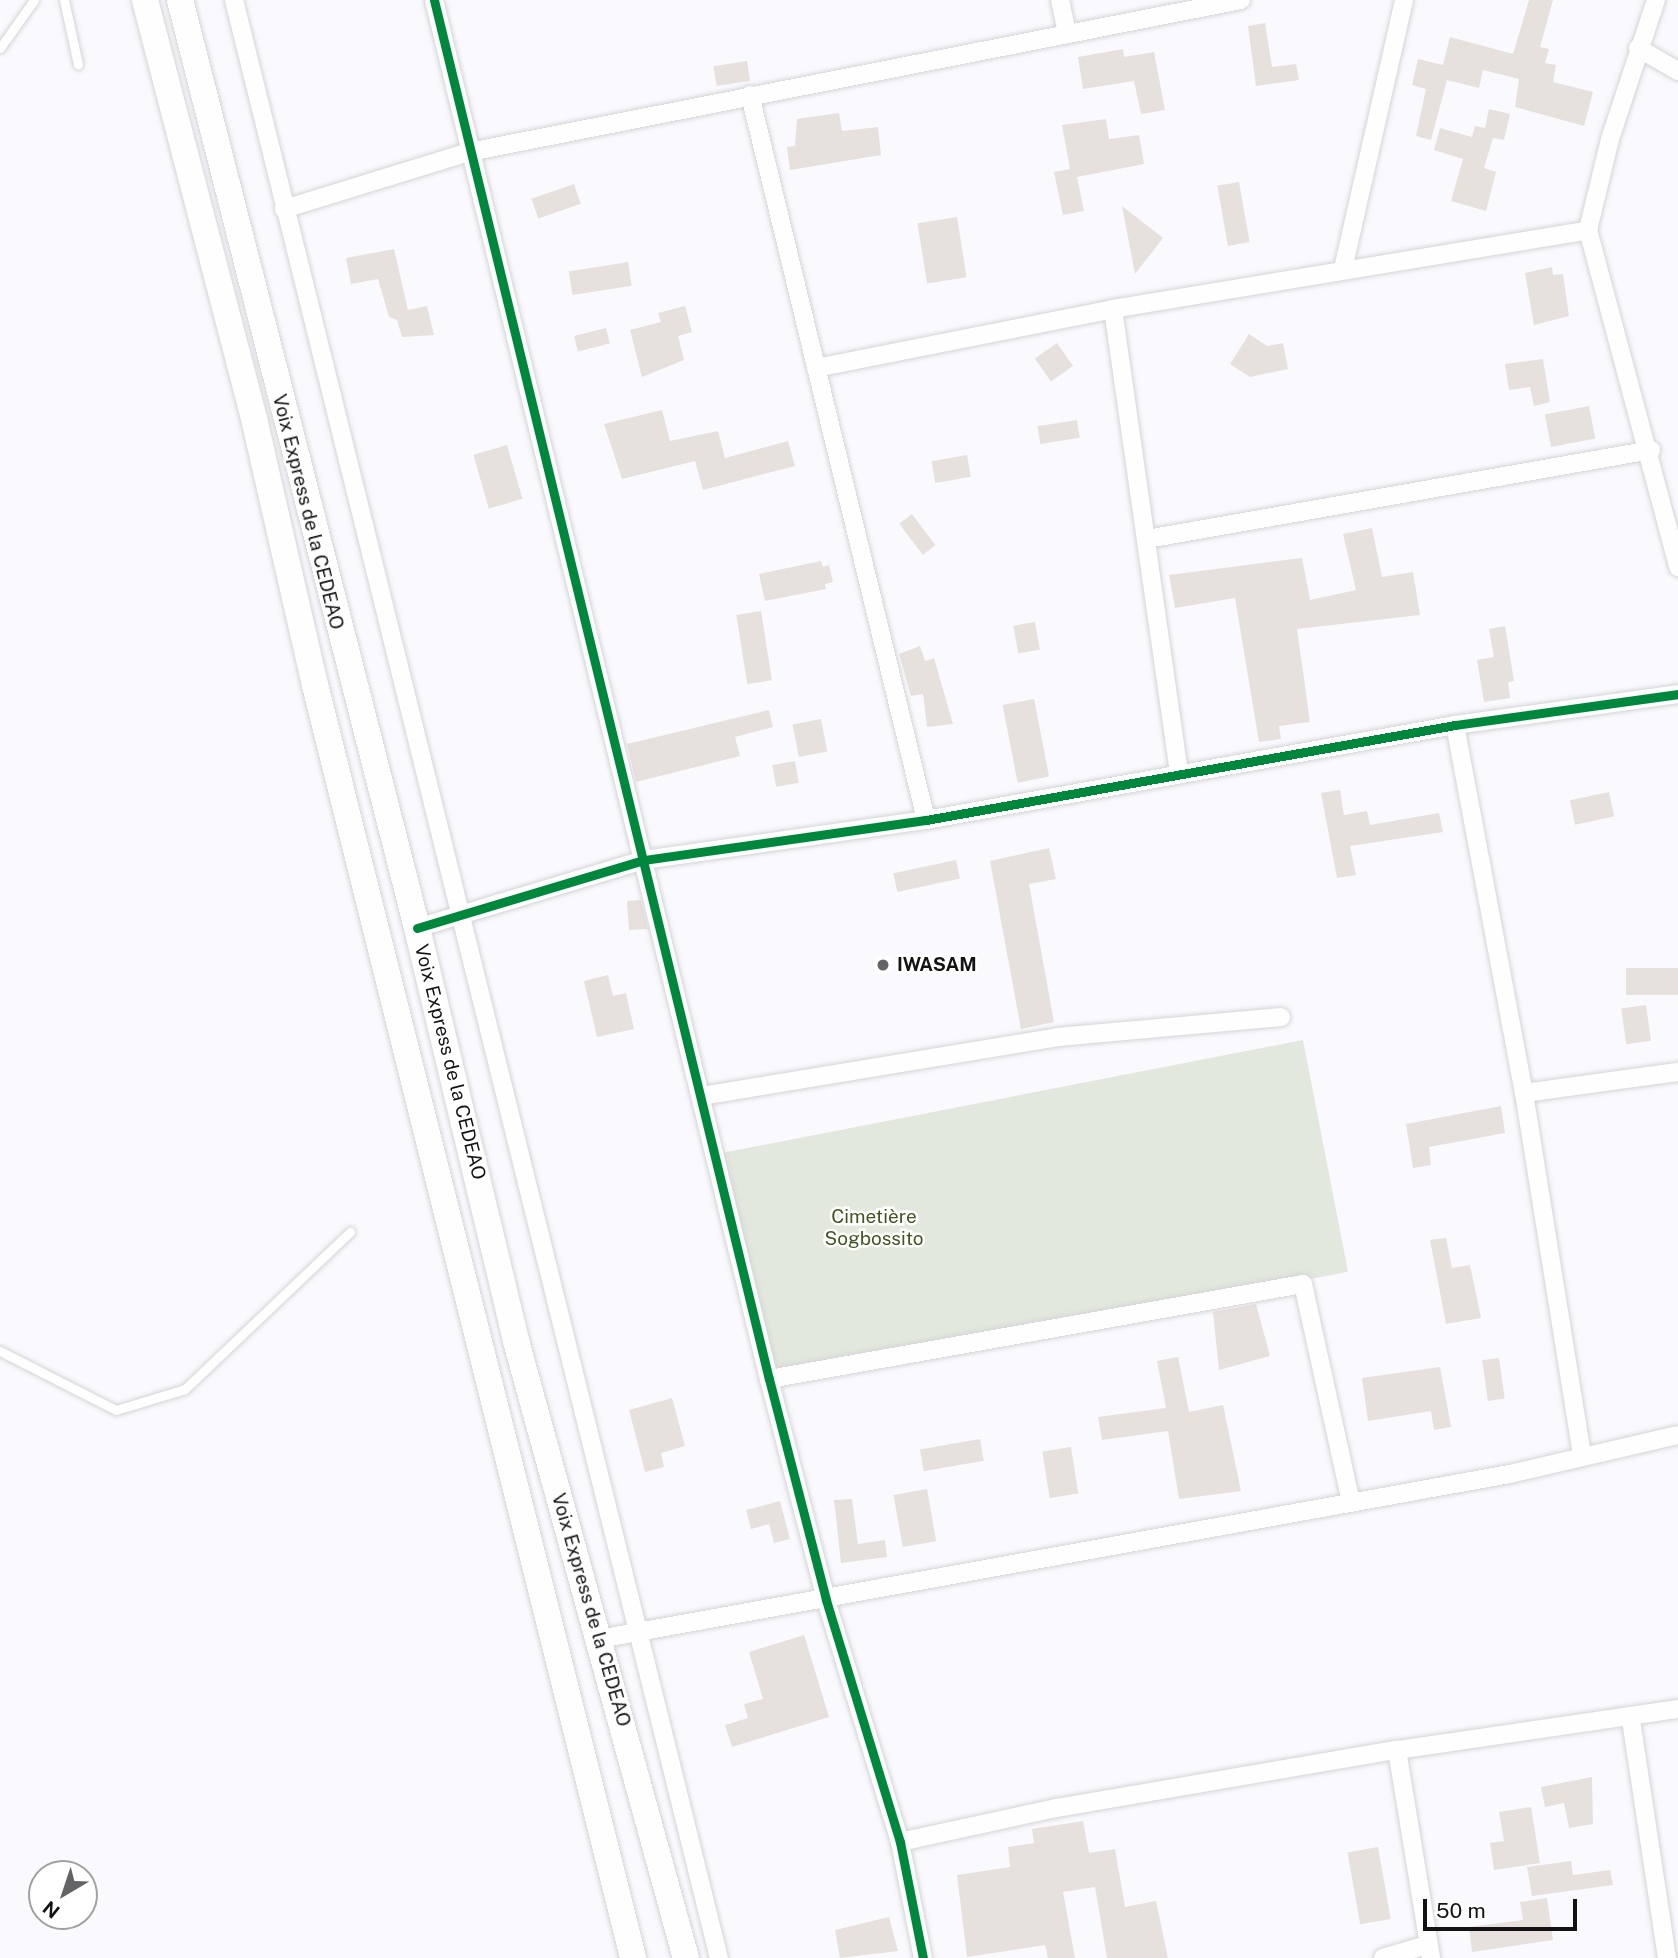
<!DOCTYPE html>
<meta charset="utf-8">
<style>
body{margin:0}
#map{position:relative;width:1678px;height:1958px;overflow:hidden;background:#faf9fd;font-family:"Public Sans",sans-serif}
div>[style]{position:absolute}
.green>*{inset:0;background:#e2e8dd;transform-origin:0 0}
.building>*{inset:0;background:#e7e1dd;transform-origin:0 0}
.roads{filter:drop-shadow(0 0 2px #d4d4d7) drop-shadow(0 0 2px #d4d4d7)}
.service>*{height:9px;margin:-4.5px;padding:0 4.5px;transform-origin:4.5px;border-radius:4.5px;background:#fefeff}
.minor>*{height:18px;margin:-9px;padding:0 9px;transform-origin:9px;border-radius:9px;background:#fefeff}
.primary>*{height:26px;margin:-13px;padding:0 13px;transform-origin:13px;border-radius:13px;background:#fefeff}
.cycleway>*{height:9px;margin:-4.5px;padding:0 4.5px;transform-origin:4.5px;border-radius:4.5px;background:#00873e}
.dots>*{width:19px;height:19px;translate:-50% -50%;box-sizing:border-box;border:4px solid #fff;border-radius:50%}
span{translate:-50% -50%;white-space:nowrap;text-align:center;line-height:1.15;-webkit-text-stroke:5px #fff;paint-order:stroke}
.street-label{font-size:19px;color:#131315}
.poi-label{font-size:19px;color:#131315;font-weight:700}
.left{translate:0 -50%;text-align:left}
.park-label{font-size:19px;color:#415621}
.north{position:absolute;left:28px;top:1860px;width:70px;height:70px;box-sizing:border-box;background:#fff;border:2px solid #a1a1a1;border-radius:50%;rotate:219deg;font-size:19px;font-weight:700;line-height:28px;text-align:center;color:#131315}
.north::after{content:'';display:block;margin:auto;width:24px;height:32px;background:#646466;clip-path:polygon(50% 0,100% 100%,50% 72%,0 100%)}
.scale{position:absolute;left:1423px;top:1899px;width:154px;height:32px;box-sizing:border-box;border:4px solid #131315;border-top:0;padding-left:9px;font-size:21px;line-height:24px;white-space:nowrap;color:#131315;-webkit-text-stroke:5px #fff;paint-order:stroke}
</style>
<div id="map">
<div class="green">
<div style="left:1303px;top:1040px;width:236px;height:590px;rotate:79deg"></div>
</div>
<div class="building">
<div style="clip-path:polygon(1529px 0,1553px 0,1540px 47px,1549px 49px,1545px 63px,1556px 65px,1553px 82px,1593px 92px,1584px 126px,1515px 107px,1519px 79px,1483px 70px,1479px 88px,1447px 80px,1431px 140px,1416px 136px,1426px 89px,1412px 85px,1418px 59px,1443px 65px,1450px 37px,1513px 54px)"></div>
<div style="clip-path:polygon(1265px 23px,1272px 67px,1296px 64px,1299px 80px,1256px 86px,1248px 26px)"></div>
<div style="clip-path:polygon(1123px 49px,1124px 57px,1154px 52px,1165px 110px,1141px 114px,1134px 81px,1083px 89px,1078px 57px)"></div>
<div style="left:747px;top:61px;width:20px;height:34px;rotate:81deg"></div>
<div style="clip-path:polygon(1489px 109px,1510px 114px,1504px 140px,1493px 138px,1484px 168px,1496px 172px,1486px 211px,1451px 201px,1463px 159px,1434px 150px,1440px 128px,1472px 137px,1475px 126px,1485px 128px)"></div>
<div style="clip-path:polygon(839px 113px,842px 131px,878px 127px,881px 155px,790px 170px,787px 147px,795px 146px,797px 119px)"></div>
<div style="clip-path:polygon(1106px 119px,1109px 139px,1139px 135px,1144px 164px,1077px 177px,1084px 211px,1063px 215px,1054px 172px,1070px 169px,1062px 125px)"></div>
<div style="left:1239px;top:182px;width:61px;height:22px;rotate:80deg"></div>
<div style="left:574px;top:184px;width:21px;height:45px;rotate:71deg"></div>
<div style="clip-path:polygon(1122px 206px,1163px 238px,1135px 274px)"></div>
<div style="left:957px;top:217px;width:61px;height:40px;rotate:81deg"></div>
<div style="clip-path:polygon(394px 249px,408px 310px,427px 306px,434px 335px,402px 337px,397px 320px,389px 317px,378px 279px,351px 284px,346px 258px)"></div>
<div style="left:628px;top:262px;width:24px;height:60px;rotate:81deg"></div>
<div style="clip-path:polygon(1552px 267px,1553px 275px,1563px 274px,1569px 316px,1534px 325px,1525px 273px)"></div>
<div style="clip-path:polygon(685px 306px,692px 332px,678px 336px,684px 360px,642px 377px,630px 330px,661px 322px,658px 313px)"></div>
<div style="left:606px;top:328px;width:16px;height:33px;rotate:76deg"></div>
<div style="clip-path:polygon(1249px 334px,1267px 346px,1283px 343px,1288px 369px,1250px 377px,1230px 364px)"></div>
<div style="left:1057px;top:343px;width:28px;height:27px;rotate:55deg"></div>
<div style="clip-path:polygon(1543px 359px,1550px 402px,1534px 406px,1530px 387px,1509px 390px,1505px 364px)"></div>
<div style="left:1589px;top:406px;width:33px;height:45px;rotate:79deg"></div>
<div style="clip-path:polygon(662px 410px,670px 441px,718px 431px,725px 458px,788px 441px,795px 466px,703px 490px,695px 461px,622px 479px,604px 424px)"></div>
<div style="left:1077px;top:420px;width:18px;height:40px;rotate:81deg"></div>
<div style="left:507px;top:445px;width:56px;height:35px;rotate:74deg"></div>
<div style="left:967px;top:455px;width:22px;height:36px;rotate:80deg"></div>
<div style="left:912px;top:514px;width:39px;height:16px;rotate:53deg"></div>
<div style="clip-path:polygon(1372px 528px,1382px 577px,1413px 572px,1420px 615px,1297px 629px,1310px 722px,1279px 726px,1281px 739px,1259px 742px,1235px 598px,1175px 608px,1169px 575px,1302px 558px,1310px 600px,1356px 590px,1343px 534px)"></div>
<div style="clip-path:polygon(821px 561px,823px 567px,829px 565px,833px 582px,825px 584px,826px 589px,765px 601px,759px 574px)"></div>
<div style="left:761px;top:611px;width:70px;height:25px;rotate:81deg"></div>
<div style="left:1035px;top:622px;width:28px;height:22px;rotate:80deg"></div>
<div style="clip-path:polygon(1505px 626px,1514px 681px,1508px 682px,1510px 698px,1484px 702px,1477px 660px,1494px 657px,1489px 629px)"></div>
<div style="clip-path:polygon(920px 646px,925px 661px,934px 658px,953px 724px,927px 727px,923px 694px,911px 696px,899px 654px)"></div>
<div style="left:1034px;top:699px;width:79px;height:32px;rotate:79deg"></div>
<div style="clip-path:polygon(769px 710px,773px 727px,735px 737px,740px 756px,636px 782px,627px 744px)"></div>
<div style="left:821px;top:719px;width:33px;height:29px;rotate:79deg"></div>
<div style="left:795px;top:761px;width:22px;height:23px;rotate:80deg"></div>
<div style="clip-path:polygon(1340px 790px,1344px 815px,1367px 811px,1370px 825px,1439px 813px,1443px 832px,1350px 846px,1356px 875px,1337px 878px,1321px 793px)"></div>
<div style="left:1609px;top:792px;width:25px;height:40px;rotate:78deg"></div>
<div style="clip-path:polygon(1049px 848px,1056px 879px,1029px 884px,1054px 1022px,1021px 1029px,990px 861px)"></div>
<div style="left:956px;top:860px;width:19px;height:64px;rotate:78deg"></div>
<div style="clip-path:polygon(641px 900px,648px 929px,629px 930px,627px 901px)"></div>
<div style="left:1678px;top:968px;width:27px;height:52px;rotate:90deg"></div>
<div style="clip-path:polygon(608px 975px,613px 996px,626px 993px,634px 1029px,597px 1037px,584px 981px)"></div>
<div style="left:1646px;top:1005px;width:36px;height:25px;rotate:82deg"></div>
<div style="clip-path:polygon(1501px 1106px,1505px 1133px,1429px 1147px,1431px 1165px,1413px 1168px,1406px 1124px)"></div>
<div style="clip-path:polygon(1446px 1238px,1452px 1268px,1470px 1265px,1481px 1318px,1446px 1324px,1430px 1240px)"></div>
<div style="clip-path:polygon(1256px 1304px,1270px 1356px,1219px 1370px,1213px 1312px)"></div>
<div style="clip-path:polygon(1178px 1357px,1189px 1412px,1223px 1405px,1241px 1491px,1179px 1499px,1168px 1431px,1102px 1440px,1098px 1417px,1166px 1408px,1157px 1361px)"></div>
<div style="left:1499px;top:1358px;width:41px;height:17px;rotate:82deg"></div>
<div style="clip-path:polygon(1440px 1367px,1451px 1427px,1434px 1430px,1431px 1411px,1368px 1421px,1362px 1378px)"></div>
<div style="clip-path:polygon(672px 1398px,685px 1446px,661px 1453px,664px 1467px,645px 1472px,629px 1410px)"></div>
<div style="left:980px;top:1439px;width:22px;height:61px;rotate:80deg"></div>
<div style="left:1071px;top:1447px;width:47px;height:29px;rotate:81deg"></div>
<div style="left:927px;top:1489px;width:53px;height:34px;rotate:80deg"></div>
<div style="clip-path:polygon(852px 1499px,858px 1544px,885px 1540px,887px 1557px,841px 1563px,834px 1500px)"></div>
<div style="clip-path:polygon(780px 1501px,790px 1539px,774px 1543px,769px 1524px,751px 1529px,746px 1510px)"></div>
<div style="clip-path:polygon(804px 1635px,829px 1717px,732px 1747px,725px 1725px,748px 1718px,744px 1704px,763px 1699px,749px 1652px)"></div>
<div style="clip-path:polygon(1592px 1777px,1593px 1824px,1569px 1828px,1564px 1803px,1545px 1807px,1541px 1787px)"></div>
<div style="clip-path:polygon(1531px 1807px,1540px 1863px,1494px 1870px,1490px 1843px,1504px 1841px,1499px 1812px)"></div>
<div style="clip-path:polygon(1083px 1821px,1089px 1853px,1115px 1849px,1125px 1907px,1156px 1901px,1168px 1958px,1107px 1958px,1095px 1887px,1063px 1892px,1075px 1958px,1048px 1958px,1045px 1945px,967px 1957px,957px 1875px,1010px 1867px,1008px 1847px,1034px 1843px,1032px 1829px)"></div>
<div style="left:1378px;top:1847px;width:73px;height:31px;rotate:80deg"></div>
<div style="clip-path:polygon(1571px 1861px,1573px 1875px,1610px 1870px,1613px 1885px,1532px 1896px,1527px 1867px)"></div>
<div style="clip-path:polygon(1547px 1898px,1553px 1940px,1472px 1952px,1469px 1927px,1523px 1920px,1520px 1902px)"></div>
<div style="clip-path:polygon(889px 1917px,898px 1951px,840px 1958px,835px 1930px)"></div>
</div>
<div class="roads">
<div class="service">
<div style="left:64px;top:0;width:66px;rotate:77.7deg"></div>
<div style="left:0;top:48px;width:59px;rotate:-54.7deg"></div>
<div style="left:0;top:1351px;width:130px;rotate:27deg"></div>
<div style="left:116px;top:1410px;width:72px;rotate:-16.9deg"></div>
<div style="left:185px;top:1389px;width:228px;rotate:-43.6deg"></div>
</div>
<div class="minor">
<div style="left:234px;top:0;width:2017px;rotate:76.09deg"></div>
<div style="left:434px;top:0;width:1419px;rotate:76.35deg"></div>
<div style="left:769px;top:1379px;width:228px;rotate:75.5deg"></div>
<div style="left:826px;top:1600px;width:253px;rotate:73deg"></div>
<div style="left:900px;top:1842px;width:118px;rotate:78.8deg"></div>
<div style="left:1060px;top:0;width:34px;rotate:78deg"></div>
<div style="left:1656px;top:0;width:146px;rotate:108.3deg"></div>
<div style="left:1610px;top:139px;width:94px;rotate:103.6deg"></div>
<div style="left:1588px;top:230px;width:349px;rotate:75deg"></div>
<div style="left:1638px;top:48px;width:46px;rotate:29.9deg"></div>
<div style="left:750px;top:95px;width:746px;rotate:76.35deg"></div>
<div style="left:284px;top:209px;width:194px;rotate:-17.1deg"></div>
<div style="left:469px;top:152px;width:787px;rotate:-11.14deg"></div>
<div style="left:1343px;top:269px;width:276px;rotate:-77.2deg"></div>
<div style="left:1113px;top:309px;width:468px;rotate:81.9deg"></div>
<div style="left:816px;top:368px;width:303px;rotate:-11.2deg"></div>
<div style="left:1113px;top:309px;width:482px;rotate:-9.4deg"></div>
<div style="left:1147px;top:539px;width:512px;rotate:-10.01deg"></div>
<div style="left:1455px;top:725px;width:374px;rotate:79.4deg"></div>
<div style="left:1524px;top:1093px;width:366px;rotate:80.9deg"></div>
<div style="left:417px;top:928px;width:237px;rotate:-16.7deg"></div>
<div style="left:644px;top:860px;width:285px;rotate:-8.1deg"></div>
<div style="left:926px;top:820px;width:537px;rotate:-10.18deg"></div>
<div style="left:1455px;top:725px;width:225px;rotate:-7.9deg"></div>
<div style="left:1524px;top:1093px;width:155px;rotate:-7.8deg"></div>
<div style="left:702px;top:1096px;width:361px;rotate:-9.4deg"></div>
<div style="left:1058px;top:1037px;width:224px;rotate:-5.1deg"></div>
<div style="left:769px;top:1379px;width:542px;rotate:-10.09deg"></div>
<div style="left:1303px;top:1284px;width:224px;rotate:77.6deg"></div>
<div style="left:599px;top:1639px;width:926px;rotate:-10.27deg"></div>
<div style="left:1510px;top:1474px;width:172px;rotate:-13.1deg"></div>
<div style="left:1631px;top:1720px;width:241px;rotate:81.4deg"></div>
<div style="left:1397px;top:1750px;width:211px;rotate:80.7deg"></div>
<div style="left:900px;top:1842px;width:160px;rotate:-12.3deg"></div>
<div style="left:1056px;top:1808px;width:346px;rotate:-9.7deg"></div>
<div style="left:1397px;top:1750px;width:284px;rotate:-8.3deg"></div>
<div style="left:1383px;top:1958px;width:46px;rotate:-16.5deg"></div>
</div>
<div class="primary">
<div style="left:145px;top:0;width:437px;rotate:75.4deg"></div>
<div style="left:255px;top:423px;width:269px;rotate:77.1deg"></div>
<div style="left:315px;top:685px;width:1312px;rotate:75.97deg"></div>
<div style="left:180px;top:0;width:958px;rotate:75.67deg"></div>
<div style="left:417px;top:928px;width:425px;rotate:76.5deg"></div>
<div style="left:516px;top:1341px;width:640px;rotate:74.6deg"></div>
</div>
</div>
<div class="cycleway">
<div style="left:434px;top:0;width:1419px;rotate:76.35deg"></div>
<div style="left:769px;top:1379px;width:228px;rotate:75.5deg"></div>
<div style="left:826px;top:1600px;width:253px;rotate:73deg"></div>
<div style="left:900px;top:1842px;width:118px;rotate:78.8deg"></div>
<div style="left:417px;top:928px;width:237px;rotate:-16.7deg"></div>
<div style="left:644px;top:860px;width:285px;rotate:-8.1deg"></div>
<div style="left:926px;top:820px;width:537px;rotate:-10.18deg"></div>
<div style="left:1455px;top:725px;width:225px;rotate:-7.9deg"></div>
</div>
<div class="dots">
<div style="left:883px;top:965px;background:#646466"></div>
</div>
<div class="street-label">
<span style="left:308px;top:512px;rotate:76deg">Voix Express de la CEDEAO</span>
<span style="left:450px;top:1062px;rotate:76deg">Voix Express de la CEDEAO</span>
<span style="left:591px;top:1610px;rotate:74deg">Voix Express de la CEDEAO</span>
</div>
<div class="poi-label">
<span class="left" style="left:897px;top:965px">IWASAM</span>
</div>
<div class="park-label">
<span style="left:874px;top:1228px">Cimetière<br>Sogbossito</span>
</div>
<div class="north">N</div>
<div class="scale">50 m</div>
</div>
